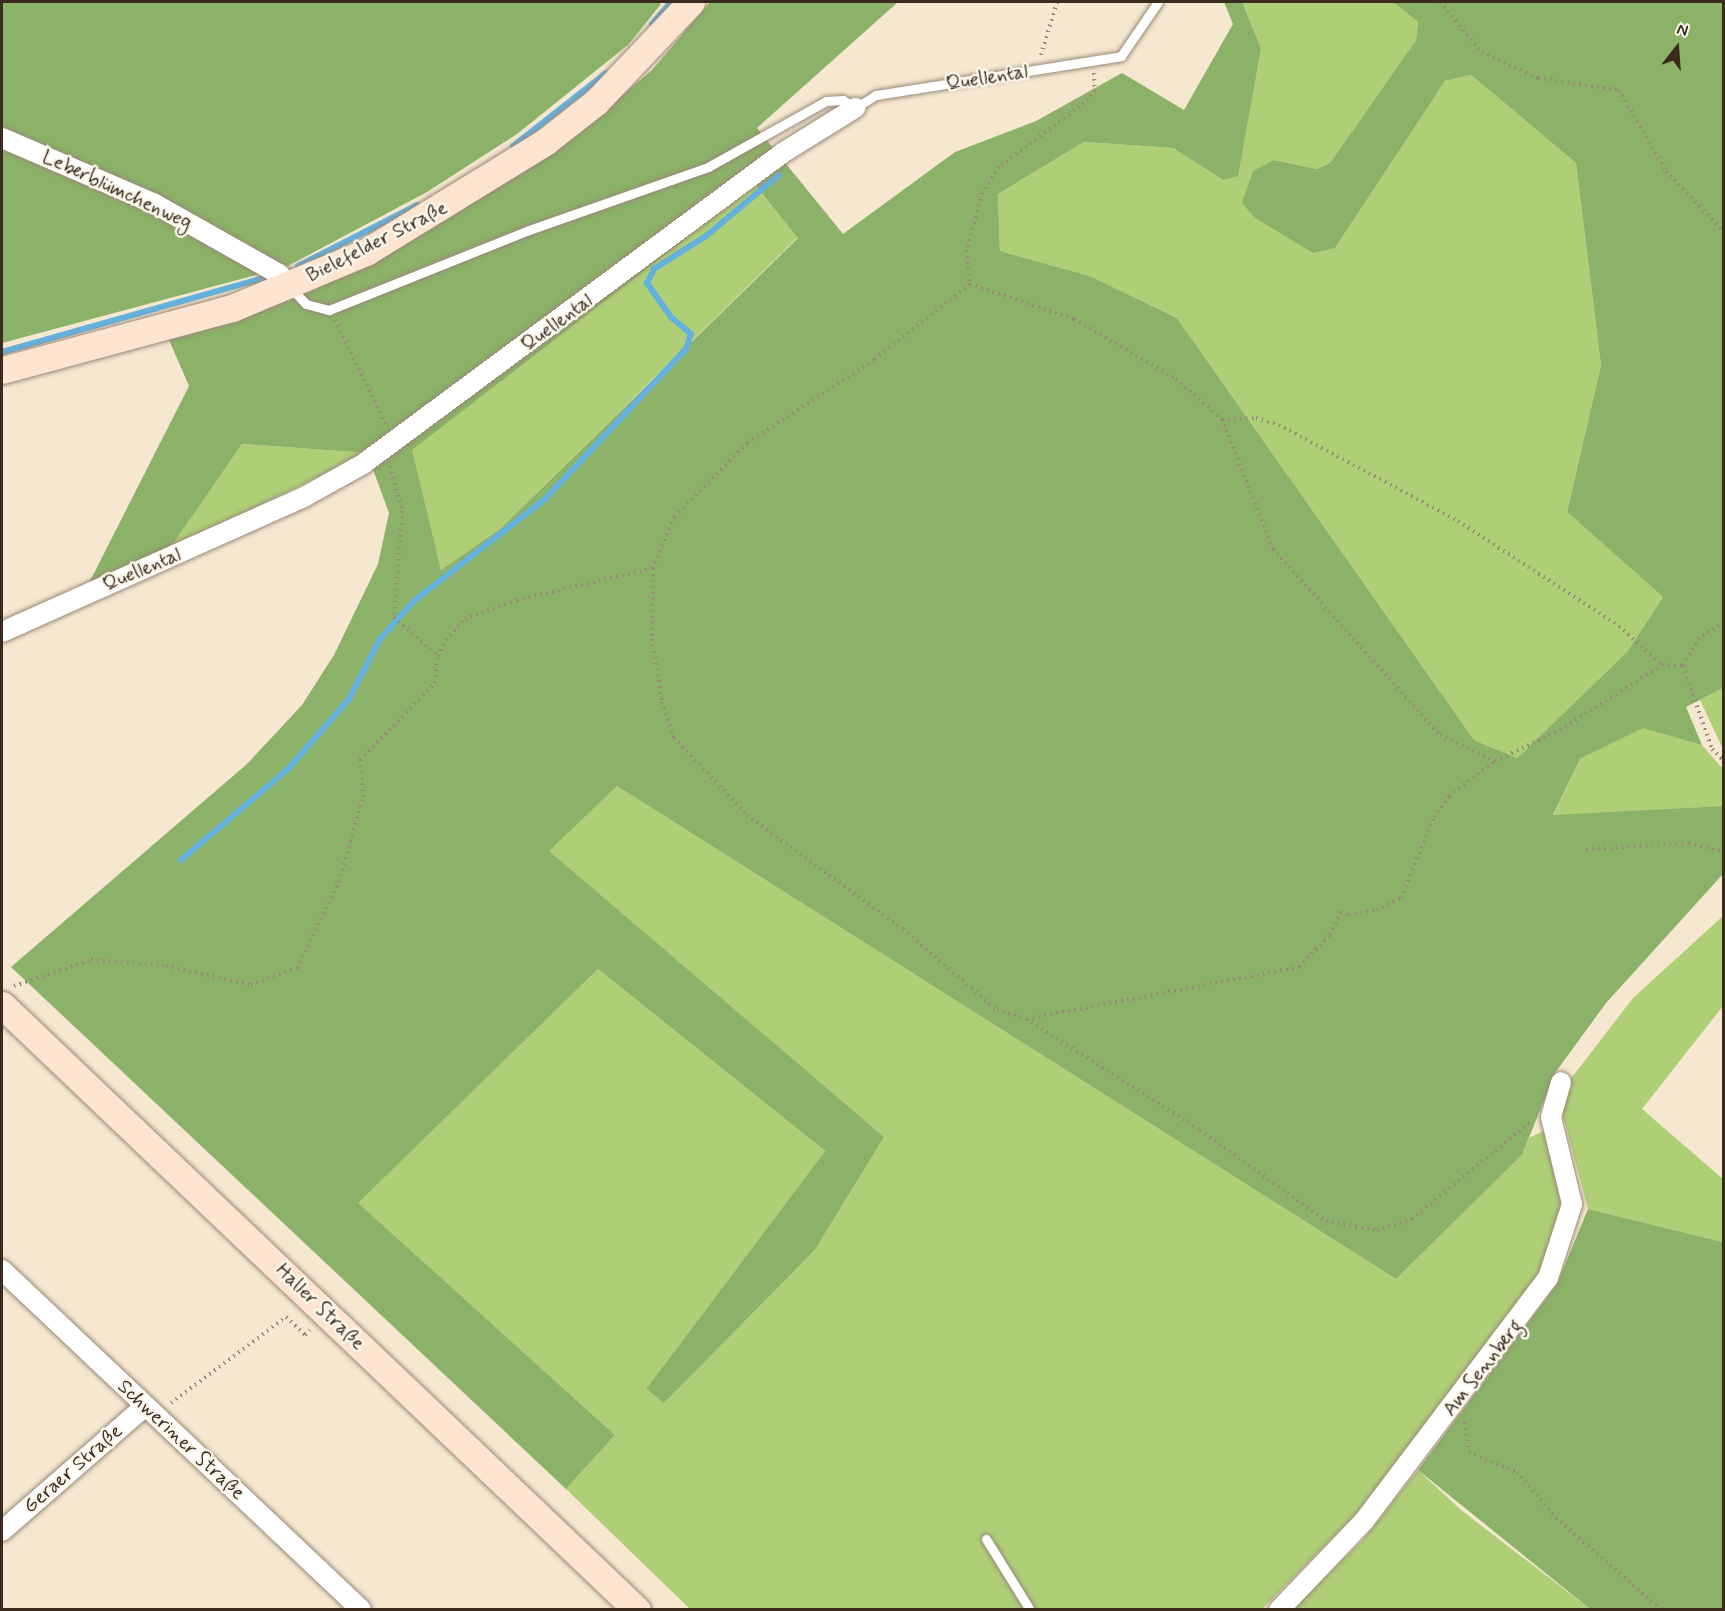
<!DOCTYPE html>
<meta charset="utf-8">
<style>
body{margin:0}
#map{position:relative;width:1725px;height:1611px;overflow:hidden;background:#f6e7d0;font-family:Mynerve,sans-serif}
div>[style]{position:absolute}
.green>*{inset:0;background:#afcf77}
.forest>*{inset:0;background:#8bb268}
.stream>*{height:6px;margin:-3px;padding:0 3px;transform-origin:3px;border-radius:3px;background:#64b1de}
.path>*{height:4px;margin-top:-2px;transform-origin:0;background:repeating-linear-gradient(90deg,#988877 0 1.5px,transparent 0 6px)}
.roads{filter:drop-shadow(0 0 2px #988877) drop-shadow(0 0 2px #988877)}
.service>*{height:9px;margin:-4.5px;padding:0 4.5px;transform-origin:4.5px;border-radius:4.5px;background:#fff}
.minor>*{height:20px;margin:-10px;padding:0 10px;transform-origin:10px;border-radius:10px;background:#fff}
.secondary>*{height:27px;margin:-13.5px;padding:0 13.5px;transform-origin:13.5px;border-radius:13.5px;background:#fde4d0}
span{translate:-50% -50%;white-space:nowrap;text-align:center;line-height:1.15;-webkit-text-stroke:5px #fbf7ec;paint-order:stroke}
.street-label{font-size:20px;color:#3b2a1e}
.frame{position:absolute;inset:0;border:3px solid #3b2a1e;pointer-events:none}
.north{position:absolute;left:1647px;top:18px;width:60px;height:60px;-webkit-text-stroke:4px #fbf7ec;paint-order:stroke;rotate:17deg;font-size:16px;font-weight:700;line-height:24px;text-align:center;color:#3b2a1e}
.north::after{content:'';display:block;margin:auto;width:21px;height:27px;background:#3b2a1e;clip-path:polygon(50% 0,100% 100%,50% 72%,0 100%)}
</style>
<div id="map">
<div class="green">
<div style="clip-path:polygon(1242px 2px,1393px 2px,1418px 22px,1416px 40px,1330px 163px,1317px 169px,1274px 160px,1335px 248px,1445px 81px,1471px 75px,1576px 163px,1601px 365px,1567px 512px,1663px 597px,1627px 652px,1517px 758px,1474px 740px,1177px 318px,1090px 276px,1000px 251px,998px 194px,1084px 142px,1173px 148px,1223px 180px,1261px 48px)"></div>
<div style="clip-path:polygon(754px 185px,798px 237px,500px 529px,441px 570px,411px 450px)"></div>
<div style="clip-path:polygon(242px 444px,367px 453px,169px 550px)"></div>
<div style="clip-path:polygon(1723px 688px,1723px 749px,1700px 700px)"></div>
<div style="clip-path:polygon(1644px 727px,1702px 745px,1723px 769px,1723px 806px,1553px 816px,1580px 759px)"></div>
<div style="clip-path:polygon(617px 786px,1396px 1279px,1522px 1155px,1529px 1138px,1543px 1131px,1549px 1136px,1565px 1206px,1534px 1292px,1356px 1514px,1262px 1609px,691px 1610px,566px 1489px,615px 1435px,357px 1203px,598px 969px,825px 1151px,646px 1389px,664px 1403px,815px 1250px,884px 1137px,548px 851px)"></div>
<div style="clip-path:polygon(1723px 916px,1723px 1006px,1642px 1109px,1723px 1179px,1723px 1242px,1588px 1209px,1562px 1111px,1566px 1085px,1633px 998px)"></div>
<div style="clip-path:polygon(1418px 1470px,1461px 1510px,1590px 1609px,1291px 1610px,1362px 1541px)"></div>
</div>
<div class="forest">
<div style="clip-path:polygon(2px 2px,657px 2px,661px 4px,629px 44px,517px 134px,427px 192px,286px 267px,2px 343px)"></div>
<div style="clip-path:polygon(evenodd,710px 2px,898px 2px,757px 128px,843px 234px,955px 152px,1036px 121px,1122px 73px,1184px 110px,1233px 24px,1224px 2px,1242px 2px,1261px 48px,1238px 176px,1223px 180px,1173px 148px,1084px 142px,998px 194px,1000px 251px,1090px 276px,1177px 318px,1474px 740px,1517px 758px,1627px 652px,1663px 597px,1567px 512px,1601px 365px,1576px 163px,1471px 75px,1445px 81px,1335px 248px,1313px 253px,1255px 218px,1242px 203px,1253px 171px,1274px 160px,1317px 169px,1330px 163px,1416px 40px,1418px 22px,1393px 2px,1723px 2px,1723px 688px,1686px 707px,1702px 745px,1643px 728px,1580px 759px,1553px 815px,1723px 806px,1723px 874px,1606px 1003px,1555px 1073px,1522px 1155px,1396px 1279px,617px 786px,549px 851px,884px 1137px,815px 1250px,664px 1403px,646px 1389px,825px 1151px,598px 969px,358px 1203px,615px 1435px,566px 1489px,11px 967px,247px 764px,302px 705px,334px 655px,378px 564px,389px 513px,367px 453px,242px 444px,169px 550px,89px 583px,189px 386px,169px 340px,239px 320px,316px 289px,441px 223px,552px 154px,652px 70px,710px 2px,755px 185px,798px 238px,500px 529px,441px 570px,412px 450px,755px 185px)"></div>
<div style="clip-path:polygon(1588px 1209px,1723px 1242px,1723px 1609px,1590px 1609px,1418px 1470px,1557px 1284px)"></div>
</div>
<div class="stream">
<div style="left:652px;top:24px;width:29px;rotate:-49deg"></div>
<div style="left:513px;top:146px;width:118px;rotate:-38.1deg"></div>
<div style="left:298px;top:266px;width:134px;rotate:-27.1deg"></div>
<div style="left:2px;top:352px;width:272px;rotate:-15.8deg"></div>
<div style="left:181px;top:860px;width:142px;rotate:-40.4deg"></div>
<div style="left:289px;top:768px;width:91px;rotate:-49deg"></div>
<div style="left:349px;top:699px;width:68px;rotate:-62.7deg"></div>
<div style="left:380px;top:639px;width:52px;rotate:-48.1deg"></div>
<div style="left:415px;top:600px;width:165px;rotate:-37.8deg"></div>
<div style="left:545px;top:499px;width:206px;rotate:-46.8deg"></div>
<div style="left:686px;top:349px;width:16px;rotate:-72deg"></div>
<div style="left:691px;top:334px;width:26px;rotate:-140deg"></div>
<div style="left:671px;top:317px;width:42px;rotate:-125.2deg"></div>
<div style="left:647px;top:283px;width:16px;rotate:-63deg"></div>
<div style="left:654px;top:269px;width:62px;rotate:-32.4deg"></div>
<div style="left:706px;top:236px;width:95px;rotate:-39.9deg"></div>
</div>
<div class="path">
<div style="left:1440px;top:2px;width:65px;rotate:50deg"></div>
<div style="left:1482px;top:52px;width:62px;rotate:24.9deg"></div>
<div style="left:1538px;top:78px;width:82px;rotate:8.4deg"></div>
<div style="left:1619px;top:90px;width:94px;rotate:59.9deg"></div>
<div style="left:1666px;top:171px;width:84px;rotate:46.4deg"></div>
<div style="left:1041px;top:55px;width:55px;rotate:-73.2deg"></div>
<div style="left:1094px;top:73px;width:17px;rotate:87deg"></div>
<div style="left:1095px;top:90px;width:17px;rotate:130deg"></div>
<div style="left:1084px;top:103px;width:106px;rotate:143deg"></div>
<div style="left:999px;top:167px;width:31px;rotate:123deg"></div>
<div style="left:982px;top:193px;width:59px;rotate:104.7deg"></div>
<div style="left:967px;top:250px;width:34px;rotate:85deg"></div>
<div style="left:970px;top:284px;width:110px;rotate:18.6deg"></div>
<div style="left:1074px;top:319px;width:118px;rotate:30.5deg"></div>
<div style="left:1176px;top:379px;width:61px;rotate:41deg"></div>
<div style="left:1222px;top:419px;width:140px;rotate:68.6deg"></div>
<div style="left:1273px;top:549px;width:250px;rotate:48.1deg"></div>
<div style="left:1440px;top:735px;width:61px;rotate:25.3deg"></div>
<div style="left:1495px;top:761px;width:72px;rotate:-25.5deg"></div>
<div style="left:1560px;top:730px;width:121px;rotate:-32.5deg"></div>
<div style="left:1662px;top:665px;width:21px;rotate:3deg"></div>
<div style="left:970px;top:284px;width:122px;rotate:141.6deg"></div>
<div style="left:874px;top:360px;width:152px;rotate:146.8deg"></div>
<div style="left:747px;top:443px;width:104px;rotate:134.6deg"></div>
<div style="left:674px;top:517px;width:55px;rotate:112.4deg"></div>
<div style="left:653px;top:568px;width:71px;rotate:90.8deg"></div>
<div style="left:652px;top:639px;width:64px;rotate:81deg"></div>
<div style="left:662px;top:702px;width:38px;rotate:72deg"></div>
<div style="left:674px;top:738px;width:106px;rotate:46.5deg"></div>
<div style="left:747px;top:815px;width:193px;rotate:36.2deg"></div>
<div style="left:903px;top:929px;width:124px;rotate:40.8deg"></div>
<div style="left:997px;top:1010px;width:30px;rotate:17deg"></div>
<div style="left:1026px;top:1019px;width:206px;rotate:32.5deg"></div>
<div style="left:1200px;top:1130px;width:155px;rotate:35.8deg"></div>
<div style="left:1326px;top:1221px;width:52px;rotate:10deg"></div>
<div style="left:1377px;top:1230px;width:37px;rotate:-17deg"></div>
<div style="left:1412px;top:1219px;width:156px;rotate:-39.3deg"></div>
<div style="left:335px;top:320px;width:116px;rotate:63.9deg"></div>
<div style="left:1222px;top:419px;width:34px;rotate:-2deg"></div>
<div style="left:1256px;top:418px;width:24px;rotate:17deg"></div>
<div style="left:1279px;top:425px;width:203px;rotate:28.2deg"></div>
<div style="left:1458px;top:521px;width:192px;rotate:33.1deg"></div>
<div style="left:1619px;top:626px;width:58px;rotate:42.2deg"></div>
<div style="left:390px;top:466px;width:47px;rotate:75.1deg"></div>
<div style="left:402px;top:511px;width:106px;rotate:94.3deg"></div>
<div style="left:394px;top:617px;width:59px;rotate:41.6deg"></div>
<div style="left:1724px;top:622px;width:30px;rotate:147deg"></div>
<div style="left:1699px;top:638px;width:32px;rotate:120deg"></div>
<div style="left:1683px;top:666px;width:88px;rotate:70.7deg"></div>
<div style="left:1712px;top:749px;width:17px;rotate:45deg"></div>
<div style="left:1586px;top:849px;width:103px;rotate:-3.3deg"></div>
<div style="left:1689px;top:843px;width:36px;rotate:14deg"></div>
<div style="left:14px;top:986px;width:81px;rotate:-18.7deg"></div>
<div style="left:91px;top:960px;width:75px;rotate:4.6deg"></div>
<div style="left:166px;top:966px;width:87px;rotate:12.6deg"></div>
<div style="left:251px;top:985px;width:49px;rotate:-20.3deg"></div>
<div style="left:297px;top:968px;width:96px;rotate:-64deg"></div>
<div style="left:339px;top:882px;width:88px;rotate:-74.2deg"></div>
<div style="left:363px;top:797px;width:37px;rotate:-95deg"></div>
<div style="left:360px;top:760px;width:107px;rotate:-45.8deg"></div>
<div style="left:435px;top:683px;width:27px;rotate:-84deg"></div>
<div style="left:438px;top:656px;width:18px;rotate:-63deg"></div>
<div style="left:446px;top:640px;width:28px;rotate:-48deg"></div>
<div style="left:465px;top:619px;width:55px;rotate:-20.1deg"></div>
<div style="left:517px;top:600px;width:140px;rotate:-13.2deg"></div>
<div style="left:1027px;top:1019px;width:277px;rotate:-10.8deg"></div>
<div style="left:1299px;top:967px;width:45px;rotate:-45.9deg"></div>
<div style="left:1330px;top:935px;width:26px;rotate:-65deg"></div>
<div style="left:1341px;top:911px;width:9px;rotate:27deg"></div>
<div style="left:1349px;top:915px;width:28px;rotate:-10deg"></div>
<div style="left:1377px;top:910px;width:27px;rotate:-27deg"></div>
<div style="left:1401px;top:898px;width:87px;rotate:-67.8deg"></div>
<div style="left:1434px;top:817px;width:26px;rotate:-54deg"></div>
<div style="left:1449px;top:796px;width:58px;rotate:-37.3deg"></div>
<div style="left:171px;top:1403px;width:144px;rotate:-36.8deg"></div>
<div style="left:286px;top:1317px;width:26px;rotate:43deg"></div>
<div style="left:305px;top:1335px;width:7px;rotate:-45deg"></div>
<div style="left:1465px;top:1422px;width:30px;rotate:82deg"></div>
<div style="left:1469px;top:1452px;width:52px;rotate:22.6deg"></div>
<div style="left:1517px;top:1472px;width:60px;rotate:49.7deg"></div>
<div style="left:1556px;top:1518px;width:140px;rotate:41deg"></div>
</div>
<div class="roads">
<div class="service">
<div style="left:291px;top:288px;width:22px;rotate:47deg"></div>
<div style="left:306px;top:304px;width:24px;rotate:15deg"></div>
<div style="left:329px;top:310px;width:215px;rotate:-21.8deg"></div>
<div style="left:529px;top:230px;width:190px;rotate:-19.4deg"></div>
<div style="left:708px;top:167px;width:135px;rotate:-29.2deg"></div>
<div style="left:826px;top:101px;width:17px;rotate:-3deg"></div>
<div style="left:843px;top:100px;width:14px;rotate:34deg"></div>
<div style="left:855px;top:108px;width:25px;rotate:-32deg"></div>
<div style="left:876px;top:95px;width:248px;rotate:-9deg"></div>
<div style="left:1121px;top:56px;width:65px;rotate:-55.6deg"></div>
<div style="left:986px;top:1539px;width:84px;rotate:58.2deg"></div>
</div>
<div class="minor">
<div style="left:2px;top:138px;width:164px;rotate:23.3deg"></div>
<div style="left:153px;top:203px;width:145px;rotate:29.4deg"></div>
<div style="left:279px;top:274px;width:16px;rotate:47deg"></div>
<div style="left:2px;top:632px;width:331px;rotate:-24.1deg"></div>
<div style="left:304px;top:497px;width:68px;rotate:-29.2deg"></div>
<div style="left:363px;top:464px;width:524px;rotate:-36.54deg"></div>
<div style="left:784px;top:152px;width:84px;rotate:-31.8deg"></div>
<div style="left:2px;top:1270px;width:494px;rotate:43.4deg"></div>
<div style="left:2px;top:1531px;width:189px;rotate:-41.1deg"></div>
<div style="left:1279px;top:1610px;width:123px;rotate:-46.3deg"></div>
<div style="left:1364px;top:1521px;width:305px;rotate:-52.9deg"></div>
<div style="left:1548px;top:1278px;width:78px;rotate:-72deg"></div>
<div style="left:1572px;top:1204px;width:89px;rotate:-103.6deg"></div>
<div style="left:1551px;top:1117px;width:36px;rotate:-74deg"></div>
</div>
<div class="secondary">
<div style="left:2px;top:370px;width:238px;rotate:-15.1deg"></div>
<div style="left:232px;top:308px;width:145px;rotate:-22.7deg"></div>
<div style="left:366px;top:252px;width:210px;rotate:-31.6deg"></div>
<div style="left:545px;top:142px;width:65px;rotate:-38.1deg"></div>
<div style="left:596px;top:102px;width:138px;rotate:-46.5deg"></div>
<div style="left:2px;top:1005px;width:877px;rotate:43.61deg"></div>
</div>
</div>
<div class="street-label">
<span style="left:987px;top:78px;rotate:-9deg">Quellental</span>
<span style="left:117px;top:190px;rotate:25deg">Leberblümchenweg</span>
<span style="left:377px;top:242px;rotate:-27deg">Bielefelder Straße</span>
<span style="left:557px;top:323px;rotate:-36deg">Quellental</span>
<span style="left:142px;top:570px;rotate:-23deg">Quellental</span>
<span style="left:320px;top:1307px;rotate:44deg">Haller Straße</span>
<span style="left:1483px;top:1368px;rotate:-52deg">Am Sennberg</span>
<span style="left:181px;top:1440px;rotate:43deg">Schweriner Straße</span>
<span style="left:73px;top:1469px;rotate:-41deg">Geraer Straße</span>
</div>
<div class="frame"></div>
<div class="north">N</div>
</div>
